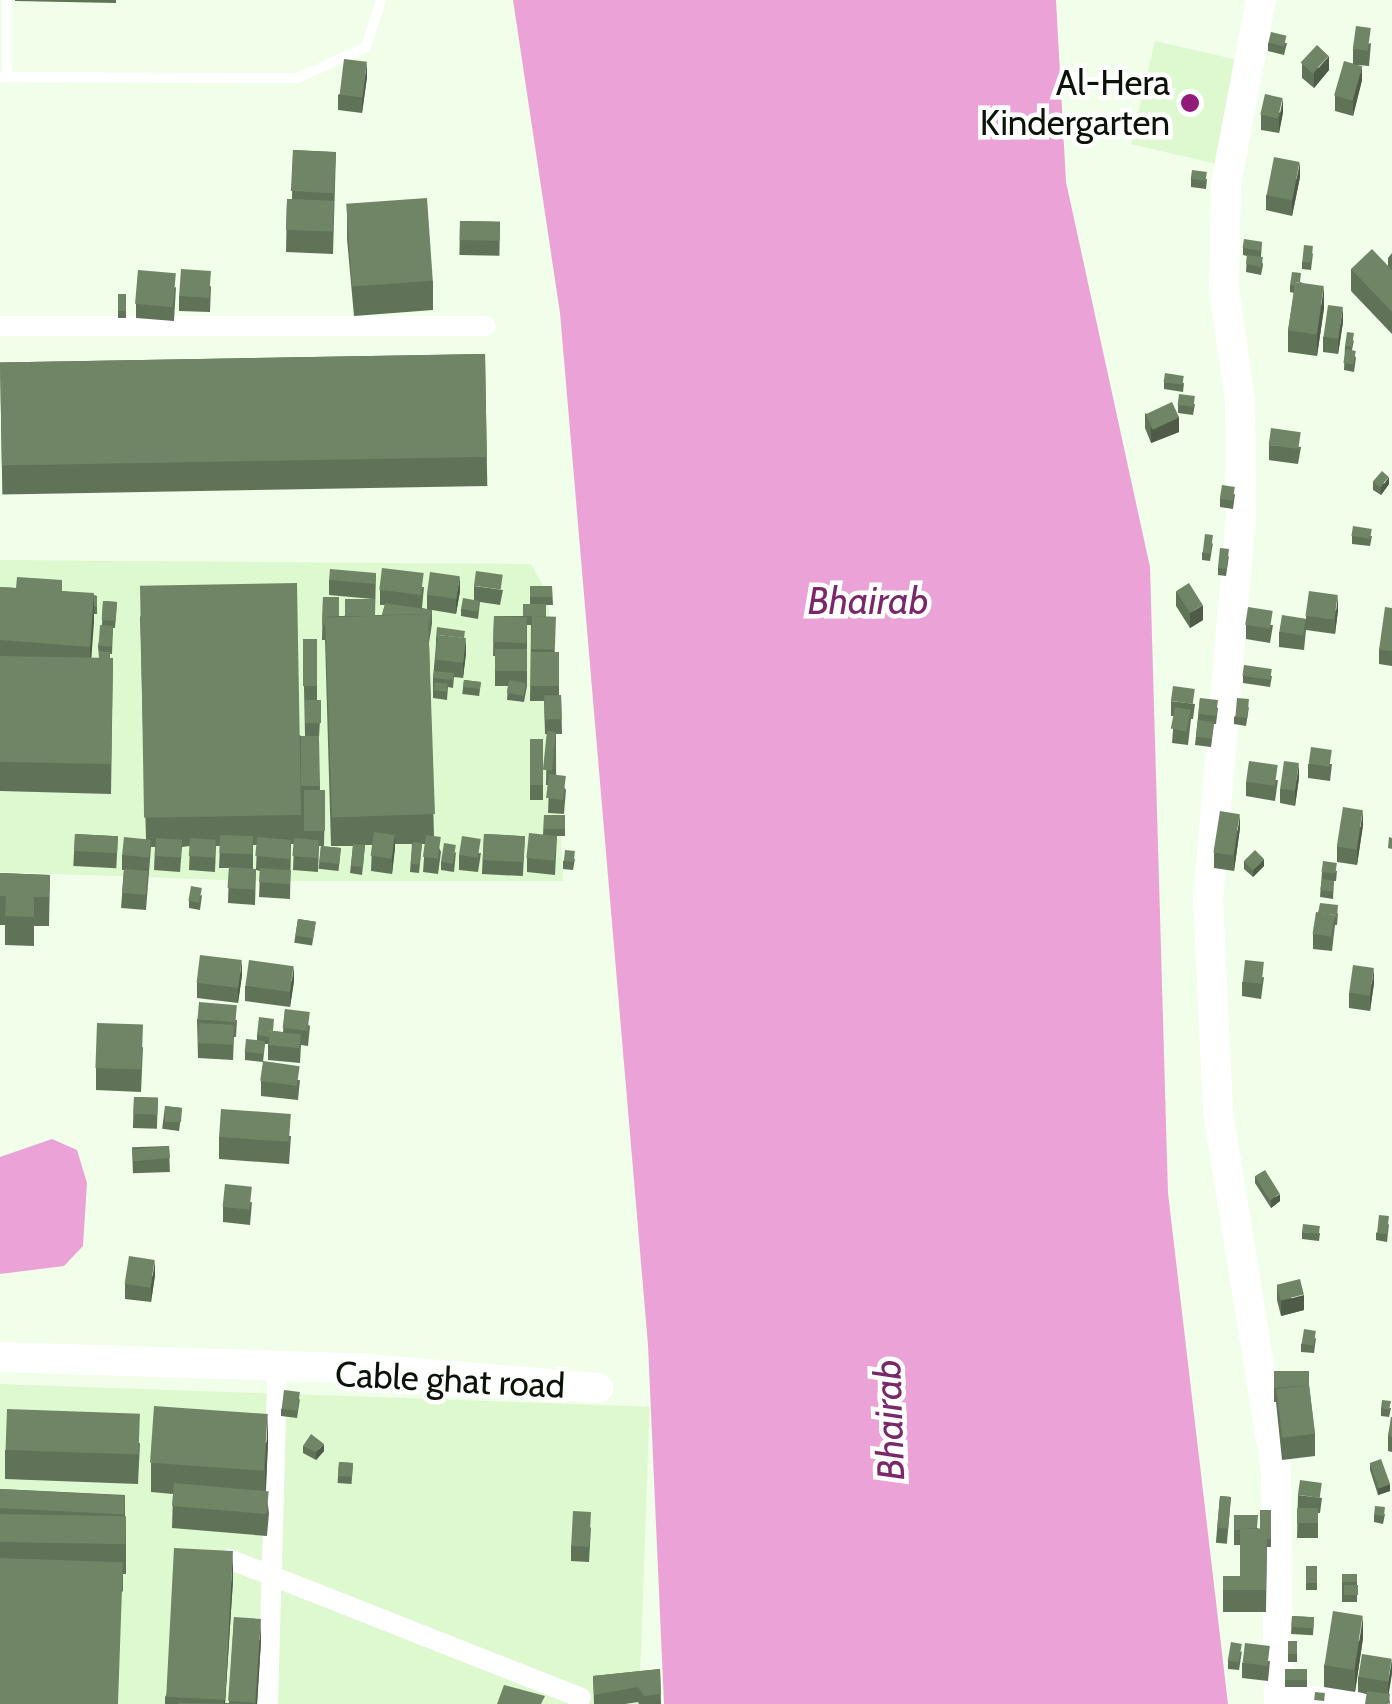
<!DOCTYPE html>
<style>
body{margin:0}
#map{position:relative;width:1392px;height:1704px;overflow:hidden;background:#f1feea;font-family:Cabin,sans-serif}
div>[style]{position:absolute}
.built>*{inset:0;background:#def8d0;transform-origin:0 0}
.water>*{inset:0;background:#eba3d7}
.lane>*{height:10px;margin:-5px;padding:0 5px;transform-origin:5px;border-radius:5px;background:#fff}
.street>*{height:20px;margin:-10px;padding:0 10px;transform-origin:10px;border-radius:10px;background:#fff}
.secondary>*{height:30px;margin:-15px;padding:0 15px;transform-origin:15px;border-radius:15px;background:#fff}
.wall>*{inset:0;background:#607258;transform-origin:0 0}
.shaded-wall>*{inset:0;background:#4e5c47}
.building>*{inset:0;background:#708466;transform-origin:0 0}
.dots>*{width:28px;height:28px;translate:-50% -50%;box-sizing:border-box;border:5px solid #fff;border-radius:50%}
span{translate:-50% -50%;white-space:nowrap;text-align:center;line-height:1.15;-webkit-text-stroke:9px #fff;paint-order:stroke}
.poi-label{font-size:35px;color:#0b1207}
.right{translate:-100% -50%;text-align:right}
.street-label{font-size:35px;color:#0b1207}
.water-label{font-size:38px;color:#7a2869;font-style:italic}
</style>
<div id="map">
<div class="built">
<div style="left:1155px;top:41px;width:87px;height:106px;rotate:13deg"></div>
<div style="clip-path:polygon(0 560px,531px 564px,548px 595px,563px 881px,252px 881px,0 872px)"></div>
<div style="left:0;top:1384px;width:650px;height:320px;rotate:2deg"></div>
</div>
<div class="water">
<div style="clip-path:polygon(513px 0,1056px 0,1066px 182px,1150px 567px,1168px 1193px,1228px 1704px,664px 1704px,648px 1345px,560px 313px)"></div>
<div style="clip-path:polygon(52px 1139px,77px 1150px,87px 1183px,83px 1246px,64px 1266px,0 1274px,0 1157px)"></div>
</div>
<div class="lane">
<div style="left:7px;top:0;width:77px;rotate:90deg"></div>
<div style="left:0;top:77px;width:298px;rotate:0.2deg"></div>
<div style="left:298px;top:78px;width:75px;rotate:-24.5deg"></div>
<div style="left:366px;top:47px;width:49px;rotate:-72.3deg"></div>
</div>
<div class="street">
<div style="left:0;top:326px;width:486px"></div>
<div style="left:229px;top:1559px;width:378px;rotate:21.5deg"></div>
<div style="left:1279px;top:1692px;width:114px;rotate:6.1deg"></div>
<div style="left:268px;top:1704px;width:330px;rotate:-88.4deg"></div>
</div>
<div class="secondary">
<div style="left:1261px;top:0;width:186px;rotate:100.8deg"></div>
<div style="left:1226px;top:183px;width:106px;rotate:91.1deg"></div>
<div style="left:1224px;top:289px;width:112px;rotate:81.8deg"></div>
<div style="left:1240px;top:400px;width:115px;rotate:89.5deg"></div>
<div style="left:1241px;top:515px;width:384px;rotate:94.9deg"></div>
<div style="left:1208px;top:898px;width:214px;rotate:87.3deg"></div>
<div style="left:1218px;top:1112px;width:364px;rotate:80.8deg"></div>
<div style="left:1276px;top:1471px;width:233px;rotate:89.3deg"></div>
<div style="left:0;top:1357px;width:355px;rotate:1.8deg"></div>
<div style="left:355px;top:1368px;width:244px;rotate:4.7deg"></div>
</div>
<div class="wall">
<div style="clip-path:polygon(15px 0,116px 0,116px 3px,15px 1px)"></div>
<div style="clip-path:polygon(1268px 43px,1287px 43px,1284px 55px,1268px 51px)"></div>
<div style="clip-path:polygon(1371px 43px,1369px 66px,1358px 65px,1362px 80px,1353px 116px,1335px 111px,1335px 96px,1353px 63px,1353px 49px)"></div>
<div style="clip-path:polygon(1302px 64px,1329px 70px,1314px 88px,1302px 78px)"></div>
<div style="clip-path:polygon(367px 77px,362px 113px,338px 110px,338px 95px)"></div>
<div style="clip-path:polygon(1283px 112px,1279px 133px,1261px 130px,1261px 115px)"></div>
<div style="clip-path:polygon(293px 150px,336px 152px,333px 254px,286px 252px,287px 199px,292px 199px)"></div>
<div style="clip-path:polygon(1300px 177px,1292px 216px,1266px 210px,1266px 195px)"></div>
<div style="clip-path:polygon(1191px 179px,1207px 179px,1206px 189px,1191px 187px)"></div>
<div style="clip-path:polygon(347px 210px,433px 281px,433px 310px,354px 316px,347px 239px)"></div>
<div style="left:460px;top:221px;width:40px;height:34px;rotate:1deg"></div>
<div style="clip-path:polygon(1262px 242px,1261px 257px,1263px 265px,1261px 275px,1246px 272px,1247px 256px,1243px 255px,1243px 248px)"></div>
<div style="clip-path:polygon(1313px 253px,1311px 270px,1302px 269px,1302px 262px)"></div>
<div style="clip-path:polygon(1392px 253px,1392px 334px,1351px 291px,1351px 269px,1388px 266px,1388px 258px)"></div>
<div style="clip-path:polygon(1301px 282px,1324px 308px,1317px 356px,1288px 352px,1288px 330px,1294px 293px,1290px 292px,1290px 285px)"></div>
<div style="clip-path:polygon(211px 286px,210px 312px,179px 311px,179px 296px)"></div>
<div style="clip-path:polygon(176px 287px,174px 321px,136px 318px,136px 304px)"></div>
<div style="left:118px;top:294px;width:8px;height:24px"></div>
<div style="clip-path:polygon(1343px 322px,1338px 354px,1323px 352px,1323px 337px)"></div>
<div style="clip-path:polygon(1354px 340px,1352px 350px,1356px 358px,1354px 372px,1344px 370px,1345px 346px)"></div>
<div style="left:485px;top:354px;width:132px;height:485px;rotate:89deg"></div>
<div style="clip-path:polygon(1164px 382px,1184px 383px,1183px 392px,1164px 389px)"></div>
<div style="clip-path:polygon(1195px 404px,1193px 415px,1178px 413px,1178px 405px)"></div>
<div style="clip-path:polygon(1145px 413px,1179px 432px,1151px 443px,1145px 428px)"></div>
<div style="clip-path:polygon(1269px 445px,1301px 447px,1298px 464px,1269px 460px)"></div>
<div style="clip-path:polygon(1373px 482px,1389px 484px,1381px 495px,1373px 490px)"></div>
<div style="clip-path:polygon(1235px 494px,1233px 509px,1220px 507px,1220px 499px)"></div>
<div style="clip-path:polygon(1352px 536px,1372px 536px,1370px 546px,1352px 544px)"></div>
<div style="clip-path:polygon(1213px 543px,1210px 561px,1202px 560px,1202px 553px)"></div>
<div style="clip-path:polygon(1229px 556px,1226px 576px,1218px 575px,1218px 568px)"></div>
<div style="clip-path:polygon(376px 573px,375px 615px,382px 615px,385px 605px,380px 605px,380px 590px,424px 587px,422px 608px,427px 609px,427px 595px,460px 591px,456px 614px,432px 610px,432px 624px,429px 643px,434px 836px,441px 852px,438px 874px,423px 872px,425px 844px,422px 844px,419px 873px,410px 872px,412px 844px,395px 844px,392px 874px,371px 871px,372px 845px,365px 845px,362px 875px,350px 873px,353px 846px,331px 846px,325px 640px,322px 640px,323px 597px,339px 616px,344px 616px,373px 599px,329px 595px,329px 580px)"></div>
<div style="clip-path:polygon(474px 586px,503px 590px,500px 605px,480px 602px,478px 619px,461px 616px,461px 609px,474px 600px)"></div>
<div style="clip-path:polygon(530px 586px,552px 586px,553px 605px,546px 605px,546px 617px,555px 652px,559px 652px,559px 696px,561px 695px,562px 734px,556px 734px,556px 775px,566px 790px,564px 814px,548px 813px,549px 785px,546px 785px,547px 734px,545px 734px,544px 701px,530px 701px,531px 625px,527px 625px,527px 686px,524px 702px,507px 700px,508px 686px,495px 686px,495px 656px,493px 656px,494px 616px,523px 616px,530px 604px)"></div>
<div style="clip-path:polygon(0 587px,62px 591px,97px 596px,97px 614px,94px 614px,91px 658px,99px 658px,98px 646px,102px 626px,103px 601px,117px 602px,115px 628px,113px 628px,112px 654px,110px 654px,110px 658px,113px 658px,111px 794px,0 791px)"></div>
<div style="clip-path:polygon(1176px 591px,1203px 620px,1190px 628px,1176px 606px)"></div>
<div style="clip-path:polygon(1392px 608px,1392px 666px,1379px 664px,1379px 650px)"></div>
<div style="clip-path:polygon(1338px 610px,1335px 634px,1306px 630px,1304px 650px,1279px 647px,1279px 632px,1306px 619px,1306px 616px)"></div>
<div style="clip-path:polygon(evenodd,140px 616px,301px 736px,305px 736px,303px 639px,317px 639px,317px 700px,321px 700px,319px 738px,320px 790px,325px 790px,324px 846px,319px 846px,318px 872px,293px 870px,294px 844px,291px 844px,290px 899px,259px 897px,260px 871px,256px 870px,255px 905px,228px 903px,229px 868px,219px 868px,220px 846px,216px 846px,215px 872px,189px 870px,190px 846px,182px 847px,180px 872px,154px 870px,155px 847px,151px 847px,146px 910px,121px 908px,124px 870px,122px 870px,122px 855px,146px 839px,140px 616px,253px 845px,257px 845px,256px 869px,253px 869px,253px 845px)"></div>
<div style="clip-path:polygon(1246px 625px,1273px 625px,1270px 643px,1246px 639px)"></div>
<div style="clip-path:polygon(436px 638px,465px 638px,466px 653px,463px 678px,454px 677px,453px 688px,448px 687px,447px 700px,433px 698px,433px 678px,436px 645px)"></div>
<div style="clip-path:polygon(1243px 676px,1272px 676px,1270px 687px,1243px 683px)"></div>
<div style="left:464px;top:680px;width:17px;height:14px;rotate:7deg"></div>
<div style="clip-path:polygon(1200px 698px,1218px 708px,1216px 724px,1214px 724px,1211px 747px,1195px 745px)"></div>
<div style="clip-path:polygon(1171px 701px,1195px 704px,1193px 719px,1191px 719px,1188px 745px,1172px 743px,1174px 716px,1171px 716px)"></div>
<div style="clip-path:polygon(1249px 707px,1246px 726px,1234px 724px,1234px 717px)"></div>
<div style="left:530px;top:739px;width:13px;height:61px"></div>
<div style="clip-path:polygon(1308px 764px,1332px 764px,1330px 781px,1308px 778px)"></div>
<div style="clip-path:polygon(1299px 778px,1295px 806px,1280px 803px,1280px 789px)"></div>
<div style="clip-path:polygon(1278px 780px,1275px 801px,1246px 796px,1246px 782px)"></div>
<div style="clip-path:polygon(544px 815px,565px 815px,565px 836px,557px 836px,555px 875px,527px 872px,527px 858px,543px 835px)"></div>
<div style="clip-path:polygon(1363px 825px,1357px 865px,1337px 862px,1337px 847px)"></div>
<div style="clip-path:polygon(1240px 828px,1234px 871px,1214px 868px,1214px 853px)"></div>
<div style="left:75px;top:834px;width:43px;height:32px;rotate:3deg"></div>
<div style="left:484px;top:834px;width:41px;height:40px;rotate:3deg"></div>
<div style="left:321px;top:846px;width:20px;height:23px;rotate:6deg"></div>
<div style="clip-path:polygon(456px 852px,454px 872px,441px 870px,441px 862px)"></div>
<div style="clip-path:polygon(481px 853px,478px 872px,459px 870px,459px 855px)"></div>
<div style="clip-path:polygon(575px 859px,573px 870px,563px 869px,563px 861px)"></div>
<div style="clip-path:polygon(1244px 861px,1264px 866px,1253px 877px,1244px 869px)"></div>
<div style="clip-path:polygon(1337px 871px,1336px 881px,1334px 881px,1333px 899px,1320px 897px,1322px 872px)"></div>
<div style="clip-path:polygon(0 873px,50px 875px,49px 926px,34px 926px,34px 946px,5px 945px,5px 925px,0 925px)"></div>
<div style="clip-path:polygon(202px 895px,200px 910px,189px 908px,189px 901px)"></div>
<div style="clip-path:polygon(1338px 913px,1337px 925px,1335px 925px,1332px 951px,1313px 949px,1313px 934px)"></div>
<div style="left:298px;top:919px;width:18px;height:24px;rotate:9deg"></div>
<div style="clip-path:polygon(242px 975px,238px 1003px,197px 998px,197px 983px)"></div>
<div style="clip-path:polygon(1264px 977px,1261px 999px,1242px 996px,1242px 982px)"></div>
<div style="clip-path:polygon(294px 981px,290px 1007px,245px 1001px,245px 986px)"></div>
<div style="clip-path:polygon(1374px 983px,1370px 1011px,1349px 1008px,1349px 993px)"></div>
<div style="clip-path:polygon(285px 1009px,310px 1026px,308px 1046px,301px 1045px,300px 1063px,268px 1060px,268px 1044px,265px 1044px,263px 1062px,245px 1060px,245px 1052px,257px 1040px,257px 1035px,274px 1031px,283px 1032px)"></div>
<div style="clip-path:polygon(197px 1019px,237px 1020px,236px 1037px,234px 1037px,233px 1060px,198px 1058px)"></div>
<div style="clip-path:polygon(143px 1047px,141px 1092px,96px 1090px,96px 1068px)"></div>
<div style="clip-path:polygon(300px 1080px,298px 1100px,261px 1096px,261px 1081px)"></div>
<div style="left:134px;top:1097px;width:24px;height:31px;rotate:2deg"></div>
<div style="left:165px;top:1106px;width:17px;height:23px;rotate:7deg"></div>
<div style="clip-path:polygon(291px 1136px,289px 1164px,219px 1159px,219px 1137px)"></div>
<div style="left:169px;top:1146px;width:26px;height:37px;rotate:88deg"></div>
<div style="clip-path:polygon(1255px 1176px,1280px 1201px,1271px 1208px,1255px 1183px)"></div>
<div style="clip-path:polygon(252px 1202px,250px 1225px,223px 1222px,223px 1207px)"></div>
<div style="clip-path:polygon(1389px 1224px,1387px 1242px,1376px 1240px,1376px 1233px)"></div>
<div style="clip-path:polygon(1302px 1232px,1320px 1233px,1319px 1241px,1302px 1239px)"></div>
<div style="clip-path:polygon(155px 1275px,151px 1302px,125px 1299px,125px 1284px)"></div>
<div style="clip-path:polygon(1277px 1285px,1304px 1310px,1281px 1316px,1277px 1300px)"></div>
<div style="clip-path:polygon(1316px 1338px,1314px 1353px,1301px 1352px,1301px 1344px)"></div>
<div style="clip-path:polygon(1274px 1371px,1309px 1385px,1315px 1434px,1315px 1456px,1282px 1460px,1276px 1402px,1274px 1402px)"></div>
<div style="clip-path:polygon(300px 1399px,297px 1418px,281px 1416px,281px 1409px)"></div>
<div style="clip-path:polygon(1381px 1408px,1391px 1408px,1389px 1417px,1381px 1416px)"></div>
<div style="clip-path:polygon(1392px 1417px,1392px 1452px,1388px 1451px,1388px 1436px)"></div>
<div style="clip-path:polygon(268px 1442px,266px 1491px,269px 1513px,267px 1536px,172px 1528px,173px 1494px,151px 1492px,151px 1463px)"></div>
<div style="clip-path:polygon(140px 1443px,138px 1484px,5px 1479px,5px 1450px)"></div>
<div style="clip-path:polygon(303px 1446px,324px 1451px,316px 1460px,303px 1453px)"></div>
<div style="left:339px;top:1462px;width:14px;height:21px;rotate:4deg"></div>
<div style="clip-path:polygon(1370px 1463px,1390px 1491px,1378px 1495px,1370px 1470px)"></div>
<div style="clip-path:polygon(0 1489px,125px 1495px,125px 1517px,126px 1517px,126px 1574px,123px 1574px,123px 1591px,0 1704px)"></div>
<div style="clip-path:polygon(1298px 1495px,1322px 1498px,1320px 1513px,1318px 1513px,1318px 1538px,1297px 1538px)"></div>
<div style="left:1220px;top:1496px;width:11px;height:47px;rotate:5deg"></div>
<div style="clip-path:polygon(1271px 1510px,1271px 1547px,1267px 1547px,1266px 1612px,1223px 1612px,1223px 1576px,1240px 1576px,1240px 1545px,1234px 1545px,1234px 1515px,1257px 1528px,1260px 1529px)"></div>
<div style="clip-path:polygon(1385px 1514px,1383px 1524px,1374px 1522px,1374px 1515px)"></div>
<div style="clip-path:polygon(591px 1527px,589px 1562px,571px 1561px,571px 1546px)"></div>
<div style="left:1306px;top:1566px;width:11px;height:24px"></div>
<div style="left:1342px;top:1574px;width:15px;height:28px"></div>
<div style="clip-path:polygon(233px 1580px,225px 1703px,229px 1703px,234px 1617px,261px 1641px,257px 1704px,165px 1704px,165px 1697px)"></div>
<div style="left:1292px;top:1616px;width:22px;height:18px;rotate:3deg"></div>
<div style="clip-path:polygon(1363px 1638px,1355px 1692px,1324px 1687px,1324px 1665px)"></div>
<div style="left:1288px;top:1641px;width:9px;height:21px"></div>
<div style="clip-path:polygon(1242px 1651px,1239px 1670px,1228px 1669px,1228px 1661px)"></div>
<div style="clip-path:polygon(1388px 1658px,1389px 1694px,1390px 1704px,1366px 1694px,1358px 1692px,1358px 1677px)"></div>
<div style="clip-path:polygon(1270px 1661px,1268px 1681px,1242px 1678px,1242px 1663px)"></div>
<div style="clip-path:polygon(660px 1669px,661px 1704px,639px 1704px,638px 1702px,625px 1704px,594px 1704px,593px 1676px)"></div>
<div style="left:1285px;top:1669px;width:22px;height:18px"></div>
</div>
<div class="shaded-wall">
<div style="clip-path:polygon(1329px 56px,1329px 70px,1314px 88px,1314px 73px)"></div>
<div style="clip-path:polygon(367px 62px,367px 77px,362px 113px,362px 98px)"></div>
<div style="clip-path:polygon(1362px 66px,1362px 80px,1353px 116px,1353px 101px)"></div>
<div style="clip-path:polygon(1283px 98px,1283px 112px,1279px 133px,1279px 119px)"></div>
<div style="clip-path:polygon(1300px 162px,1300px 177px,1292px 216px,1292px 201px)"></div>
<div style="clip-path:polygon(1324px 286px,1324px 308px,1317px 356px,1317px 334px)"></div>
<div style="clip-path:polygon(1343px 307px,1343px 322px,1338px 354px,1338px 339px)"></div>
<div style="clip-path:polygon(1179px 417px,1179px 432px,1151px 443px,1151px 428px)"></div>
<div style="clip-path:polygon(1389px 477px,1389px 484px,1381px 495px,1381px 488px)"></div>
<div style="clip-path:polygon(460px 576px,460px 591px,456px 614px,456px 599px)"></div>
<div style="clip-path:polygon(94px 593px,94px 622px,90px 676px,90px 647px)"></div>
<div style="clip-path:polygon(1338px 595px,1338px 610px,1335px 634px,1335px 620px)"></div>
<div style="clip-path:polygon(1203px 605px,1203px 620px,1190px 628px,1190px 613px)"></div>
<div style="clip-path:polygon(466px 638px,466px 653px,463px 678px,463px 664px)"></div>
<div style="clip-path:polygon(1299px 763px,1299px 778px,1295px 806px,1295px 791px)"></div>
<div style="clip-path:polygon(1363px 810px,1363px 825px,1357px 865px,1357px 850px)"></div>
<div style="clip-path:polygon(1240px 814px,1240px 828px,1234px 871px,1234px 856px)"></div>
<div style="clip-path:polygon(395px 835px,395px 849px,392px 874px,392px 859px)"></div>
<div style="clip-path:polygon(1264px 859px,1264px 866px,1253px 877px,1253px 870px)"></div>
<div style="clip-path:polygon(242px 960px,242px 975px,238px 1003px,238px 988px)"></div>
<div style="clip-path:polygon(294px 966px,294px 981px,290px 1007px,290px 992px)"></div>
<div style="clip-path:polygon(1374px 968px,1374px 983px,1370px 1011px,1370px 996px)"></div>
<div style="clip-path:polygon(1280px 1194px,1280px 1201px,1271px 1208px,1271px 1200px)"></div>
<div style="clip-path:polygon(155px 1260px,155px 1275px,151px 1302px,151px 1287px)"></div>
<div style="clip-path:polygon(1304px 1295px,1304px 1310px,1281px 1316px,1281px 1301px)"></div>
<div style="clip-path:polygon(268px 1413px,268px 1442px,265px 1499px,265px 1470px)"></div>
<div style="clip-path:polygon(324px 1444px,324px 1451px,316px 1460px,316px 1452px)"></div>
<div style="clip-path:polygon(1390px 1484px,1390px 1491px,1378px 1495px,1378px 1488px)"></div>
<div style="clip-path:polygon(233px 1551px,233px 1580px,225px 1704px,224px 1704px)"></div>
<div style="clip-path:polygon(1363px 1616px,1363px 1638px,1355px 1692px,1355px 1670px)"></div>
<div style="clip-path:polygon(261px 1619px,261px 1641px,257px 1704px,256px 1704px)"></div>
<div style="clip-path:polygon(1392px 1659px,1392px 1674px,1388px 1698px,1388px 1683px)"></div>
</div>
<div class="building">
<div style="left:1356px;top:26px;width:15px;height:23px;rotate:8deg"></div>
<div style="left:1271px;top:32px;width:16px;height:11px;rotate:14deg"></div>
<div style="left:1317px;top:45px;width:16px;height:24px;rotate:43deg"></div>
<div style="left:344px;top:59px;width:23px;height:36px;rotate:7deg"></div>
<div style="left:1344px;top:61px;width:19px;height:36px;rotate:16deg"></div>
<div style="left:1265px;top:94px;width:18px;height:21px;rotate:13deg"></div>
<div style="left:293px;top:150px;width:43px;height:41px;rotate:3deg"></div>
<div style="left:1274px;top:157px;width:26px;height:39px;rotate:11deg"></div>
<div style="left:1192px;top:170px;width:15px;height:9px;rotate:8deg"></div>
<div style="left:427px;top:198px;width:83px;height:81px;rotate:86deg"></div>
<div style="left:287px;top:199px;width:47px;height:31px;rotate:2deg"></div>
<div style="left:460px;top:221px;width:40px;height:19px;rotate:1deg"></div>
<div style="left:1244px;top:239px;width:18px;height:9px;rotate:9deg"></div>
<div style="left:1304px;top:245px;width:9px;height:17px;rotate:6deg"></div>
<div style="clip-path:polygon(1372px 249px,1392px 270px,1392px 312px,1351px 269px)"></div>
<div style="clip-path:polygon(1247px 255px,1263px 257px,1261px 267px,1246px 264px)"></div>
<div style="left:181px;top:269px;width:30px;height:27px;rotate:4deg"></div>
<div style="left:138px;top:270px;width:38px;height:34px;rotate:5deg"></div>
<div style="clip-path:polygon(1292px 272px,1301px 273px,1300px 282px,1295px 282px,1295px 286px,1290px 285px)"></div>
<div style="left:1295px;top:282px;width:29px;height:49px;rotate:8deg"></div>
<div style="left:118px;top:294px;width:8px;height:17px"></div>
<div style="left:1328px;top:305px;width:15px;height:32px;rotate:8deg"></div>
<div style="left:1347px;top:332px;width:7px;height:14px;rotate:8deg"></div>
<div style="left:1346px;top:349px;width:10px;height:14px;rotate:11deg"></div>
<div style="left:485px;top:354px;width:103px;height:485px;rotate:89deg"></div>
<div style="left:1165px;top:373px;width:19px;height:9px;rotate:9deg"></div>
<div style="left:1179px;top:394px;width:16px;height:11px;rotate:7deg"></div>
<div style="left:1172px;top:402px;width:17px;height:29px;rotate:65deg"></div>
<div style="left:1271px;top:428px;width:30px;height:17px;rotate:8deg"></div>
<div style="left:1382px;top:471px;width:9px;height:14px;rotate:41deg"></div>
<div style="left:1222px;top:485px;width:13px;height:14px;rotate:9deg"></div>
<div style="left:1353px;top:526px;width:19px;height:10px;rotate:9deg"></div>
<div style="left:1205px;top:534px;width:8px;height:19px;rotate:7deg"></div>
<div style="left:1220px;top:548px;width:9px;height:20px;rotate:6deg"></div>
<div style="left:382px;top:568px;width:42px;height:22px;rotate:7deg"></div>
<div style="left:330px;top:569px;width:46px;height:11px;rotate:5deg"></div>
<div style="left:476px;top:571px;width:27px;height:15px;rotate:8deg"></div>
<div style="left:430px;top:572px;width:30px;height:23px;rotate:8deg"></div>
<div style="clip-path:polygon(17px 577px,62px 580px,62px 591px,94px 593px,90px 647px,0 640px,0 587px,16px 588px)"></div>
<div style="left:297px;top:583px;width:232px;height:157px;rotate:89deg"></div>
<div style="left:1189px;top:583px;width:26px;height:15px;rotate:58deg"></div>
<div style="left:530px;top:586px;width:22px;height:11px"></div>
<div style="left:1309px;top:591px;width:29px;height:25px;rotate:8deg"></div>
<div style="clip-path:polygon(94px 595px,97px 596px,97px 607px,94px 606px)"></div>
<div style="clip-path:polygon(323px 597px,339px 597px,339px 616px,325px 617px,325px 625px,322px 625px)"></div>
<div style="left:463px;top:598px;width:17px;height:11px;rotate:10deg"></div>
<div style="left:345px;top:599px;width:30px;height:17px"></div>
<div style="left:103px;top:601px;width:14px;height:19px;rotate:4deg"></div>
<div style="clip-path:polygon(385px 603px,432px 610px,429px 628px,428px 614px,382px 615px)"></div>
<div style="left:523px;top:604px;width:23px;height:12px"></div>
<div style="left:1248px;top:607px;width:25px;height:18px;rotate:9deg"></div>
<div style="clip-path:polygon(1385px 607px,1392px 608px,1392px 651px,1379px 650px)"></div>
<div style="left:428px;top:614px;width:200px;height:103px;rotate:88deg"></div>
<div style="left:1282px;top:615px;width:24px;height:17px;rotate:9deg"></div>
<div style="left:494px;top:616px;width:33px;height:26px;rotate:2deg"></div>
<div style="left:532px;top:616px;width:24px;height:33px;rotate:2deg"></div>
<div style="left:100px;top:625px;width:13px;height:21px;rotate:4deg"></div>
<div style="clip-path:polygon(437px 627px,465px 631px,464px 638px,438px 635px,438px 638px,436px 638px)"></div>
<div style="left:438px;top:635px;width:28px;height:25px;rotate:6deg"></div>
<div style="left:303px;top:639px;width:14px;height:47px"></div>
<div style="left:495px;top:649px;width:32px;height:22px"></div>
<div style="clip-path:polygon(99px 651px,110px 652px,110px 658px,99px 658px)"></div>
<div style="left:531px;top:652px;width:28px;height:34px"></div>
<div style="left:0;top:656px;width:113px;height:106px;rotate:1deg"></div>
<div style="left:1244px;top:665px;width:28px;height:11px;rotate:8deg"></div>
<div style="left:434px;top:671px;width:20px;height:7px;rotate:6deg"></div>
<div style="left:464px;top:680px;width:17px;height:7px;rotate:7deg"></div>
<div style="left:509px;top:680px;width:17px;height:13px;rotate:10deg"></div>
<div style="left:435px;top:682px;width:13px;height:8px;rotate:9deg"></div>
<div style="left:1173px;top:686px;width:22px;height:15px;rotate:8deg"></div>
<div style="left:561px;top:695px;width:24px;height:17px;rotate:88deg"></div>
<div style="left:1200px;top:698px;width:18px;height:16px;rotate:6deg"></div>
<div style="left:1237px;top:698px;width:12px;height:19px;rotate:5deg"></div>
<div style="left:305px;top:700px;width:16px;height:23px"></div>
<div style="left:1175px;top:707px;width:16px;height:22px;rotate:11deg"></div>
<div style="left:1198px;top:720px;width:16px;height:17px;rotate:7deg"></div>
<div style="left:547px;top:731px;width:9px;height:39px;rotate:6deg"></div>
<div style="left:301px;top:736px;width:18px;height:50px"></div>
<div style="left:530px;top:739px;width:13px;height:46px"></div>
<div style="left:1311px;top:747px;width:21px;height:17px;rotate:8deg"></div>
<div style="left:1249px;top:761px;width:29px;height:21px;rotate:8deg"></div>
<div style="left:1284px;top:761px;width:15px;height:28px;rotate:8deg"></div>
<div style="left:549px;top:774px;width:17px;height:24px;rotate:7deg"></div>
<div style="left:304px;top:790px;width:21px;height:41px"></div>
<div style="left:1343px;top:807px;width:20px;height:40px;rotate:9deg"></div>
<div style="left:1220px;top:811px;width:20px;height:42px;rotate:9deg"></div>
<div style="left:544px;top:815px;width:21px;height:14px"></div>
<div style="left:374px;top:832px;width:21px;height:24px;rotate:8deg"></div>
<div style="left:529px;top:833px;width:28px;height:25px;rotate:6deg"></div>
<div style="left:75px;top:834px;width:43px;height:17px;rotate:3deg"></div>
<div style="left:484px;top:834px;width:41px;height:26px;rotate:3deg"></div>
<div style="left:220px;top:835px;width:33px;height:18px;rotate:2deg"></div>
<div style="left:426px;top:835px;width:15px;height:22px;rotate:8deg"></div>
<div style="left:462px;top:836px;width:19px;height:19px;rotate:9deg"></div>
<div style="left:124px;top:837px;width:27px;height:18px;rotate:6deg"></div>
<div style="left:257px;top:837px;width:34px;height:19px;rotate:5deg"></div>
<div style="clip-path:polygon(1389px 837px,1392px 838px,1392px 849px,1388px 848px)"></div>
<div style="left:156px;top:838px;width:26px;height:18px;rotate:4deg"></div>
<div style="left:190px;top:838px;width:26px;height:18px;rotate:4deg"></div>
<div style="left:294px;top:838px;width:25px;height:18px;rotate:5deg"></div>
<div style="left:413px;top:842px;width:9px;height:22px;rotate:6deg"></div>
<div style="left:444px;top:843px;width:12px;height:19px;rotate:9deg"></div>
<div style="left:353px;top:844px;width:12px;height:22px;rotate:5deg"></div>
<div style="left:321px;top:846px;width:20px;height:16px;rotate:6deg"></div>
<div style="left:565px;top:850px;width:10px;height:11px;rotate:6deg"></div>
<div style="left:1255px;top:850px;width:13px;height:16px;rotate:45deg"></div>
<div style="left:1323px;top:861px;width:14px;height:11px;rotate:8deg"></div>
<div style="left:229px;top:867px;width:27px;height:21px;rotate:4deg"></div>
<div style="left:260px;top:868px;width:31px;height:14px;rotate:4deg"></div>
<div style="left:124px;top:869px;width:24px;height:24px;rotate:5deg"></div>
<div style="clip-path:polygon(0 873px,50px 875px,49px 897px,34px 897px,34px 917px,5px 916px,6px 896px,0 896px)"></div>
<div style="left:1322px;top:879px;width:12px;height:11px;rotate:9deg"></div>
<div style="left:191px;top:886px;width:11px;height:15px;rotate:10deg"></div>
<div style="clip-path:polygon(1320px 903px,1338px 905px,1337px 918px,1334px 917px,1335px 915px,1318px 913px)"></div>
<div style="left:1316px;top:912px;width:19px;height:22px;rotate:9deg"></div>
<div style="left:298px;top:919px;width:18px;height:17px;rotate:9deg"></div>
<div style="left:200px;top:955px;width:42px;height:28px;rotate:7deg"></div>
<div style="left:249px;top:960px;width:45px;height:26px;rotate:8deg"></div>
<div style="left:1245px;top:960px;width:19px;height:22px;rotate:6deg"></div>
<div style="left:1353px;top:965px;width:21px;height:28px;rotate:8deg"></div>
<div style="left:199px;top:1002px;width:38px;height:17px;rotate:5deg"></div>
<div style="left:285px;top:1009px;width:25px;height:19px;rotate:7deg"></div>
<div style="clip-path:polygon(259px 1017px,274px 1019px,273px 1031px,270px 1031px,269px 1037px,257px 1035px)"></div>
<div style="left:97px;top:1023px;width:46px;height:45px;rotate:2deg"></div>
<div style="left:199px;top:1023px;width:35px;height:20px;rotate:3deg"></div>
<div style="left:270px;top:1031px;width:31px;height:14px;rotate:6deg"></div>
<div style="left:246px;top:1039px;width:19px;height:13px;rotate:6deg"></div>
<div style="left:263px;top:1061px;width:37px;height:20px;rotate:8deg"></div>
<div style="left:134px;top:1097px;width:24px;height:17px;rotate:2deg"></div>
<div style="clip-path:polygon(165px 1106px,182px 1108px,181px 1122px,165px 1122px)"></div>
<div style="left:221px;top:1109px;width:70px;height:28px;rotate:4deg"></div>
<div style="left:169px;top:1146px;width:12px;height:37px;rotate:85deg"></div>
<div style="left:1265px;top:1170px;width:28px;height:12px;rotate:58deg"></div>
<div style="left:225px;top:1184px;width:27px;height:23px;rotate:6deg"></div>
<div style="left:1379px;top:1215px;width:10px;height:18px;rotate:6deg"></div>
<div style="left:1303px;top:1224px;width:17px;height:8px;rotate:7deg"></div>
<div style="left:129px;top:1256px;width:26px;height:28px;rotate:9deg"></div>
<div style="left:1300px;top:1279px;width:16px;height:24px;rotate:76deg"></div>
<div style="left:1304px;top:1329px;width:12px;height:15px;rotate:9deg"></div>
<div style="clip-path:polygon(1274px 1371px,1309px 1371px,1309px 1385px,1274px 1388px)"></div>
<div style="left:1309px;top:1385px;width:49px;height:33px;rotate:83deg"></div>
<div style="left:284px;top:1390px;width:16px;height:19px;rotate:7deg"></div>
<div style="clip-path:polygon(1382px 1400px,1391px 1401px,1389px 1410px,1381px 1408px)"></div>
<div style="left:154px;top:1406px;width:114px;height:57px;rotate:4deg"></div>
<div style="left:7px;top:1409px;width:133px;height:41px;rotate:2deg"></div>
<div style="clip-path:polygon(1391px 1417px,1392px 1417px,1392px 1437px,1388px 1436px)"></div>
<div style="clip-path:polygon(311px 1434px,324px 1444px,316px 1452px,303px 1446px)"></div>
<div style="left:1381px;top:1459px;width:27px;height:12px;rotate:70deg"></div>
<div style="left:339px;top:1462px;width:14px;height:14px;rotate:4deg"></div>
<div style="left:1300px;top:1480px;width:22px;height:15px;rotate:8deg"></div>
<div style="left:174px;top:1483px;width:95px;height:23px;rotate:5deg"></div>
<div style="left:0;top:1489px;width:125px;height:19px;rotate:3deg"></div>
<div style="left:1220px;top:1496px;width:11px;height:32px;rotate:5deg"></div>
<div style="left:1375px;top:1506px;width:10px;height:9px;rotate:6deg"></div>
<div style="left:1297px;top:1508px;width:21px;height:15px"></div>
<div style="clip-path:polygon(1260px 1510px,1271px 1510px,1271px 1539px,1267px 1539px,1267px 1529px,1260px 1529px)"></div>
<div style="left:573px;top:1511px;width:18px;height:35px;rotate:3deg"></div>
<div style="left:0;top:1514px;width:126px;height:28px;rotate:1deg"></div>
<div style="clip-path:polygon(1234px 1515px,1258px 1515px,1257px 1528px,1240px 1528px,1240px 1530px,1234px 1530px)"></div>
<div style="clip-path:polygon(1240px 1528px,1267px 1529px,1266px 1590px,1223px 1590px,1223px 1576px,1240px 1576px)"></div>
<div style="left:174px;top:1548px;width:59px;height:149px;rotate:3deg"></div>
<div style="left:0;top:1558px;width:123px;height:146px;rotate:2deg"></div>
<div style="left:1306px;top:1566px;width:11px;height:17px"></div>
<div style="left:1342px;top:1574px;width:15px;height:8px"></div>
<div style="left:1344px;top:1585px;width:14px;height:10px"></div>
<div style="left:1333px;top:1611px;width:30px;height:55px;rotate:9deg"></div>
<div style="left:1292px;top:1616px;width:22px;height:11px;rotate:3deg"></div>
<div style="left:234px;top:1617px;width:27px;height:84px;rotate:4deg"></div>
<div style="left:1288px;top:1641px;width:9px;height:13px"></div>
<div style="left:1231px;top:1642px;width:11px;height:19px;rotate:10deg"></div>
<div style="left:1245px;top:1643px;width:25px;height:20px;rotate:7deg"></div>
<div style="left:1362px;top:1654px;width:30px;height:23px;rotate:9deg"></div>
<div style="clip-path:polygon(660px 1669px,661px 1694px,644px 1696px,638px 1687px,594px 1695px,593px 1676px)"></div>
<div style="left:1285px;top:1669px;width:22px;height:11px"></div>
<div style="clip-path:polygon(504px 1685px,545px 1696px,541px 1704px,497px 1704px)"></div>
<div style="clip-path:polygon(1367px 1691px,1390px 1694px,1388px 1704px,1365px 1704px)"></div>
<div style="left:1315px;top:1692px;width:10px;height:8px;rotate:6deg"></div>
<div style="clip-path:polygon(178px 1703px,249px 1704px,178px 1704px)"></div>
</div>
<div class="dots">
<div style="left:1190px;top:103px;background:#901b7a"></div>
</div>
<div class="poi-label">
<span class="right" style="left:1170px;top:103px">Al-Hera<br>Kindergarten</span>
</div>
<div class="street-label">
<span style="left:450px;top:1380px;rotate:3deg">Cable ghat road</span>
</div>
<div class="water-label">
<span style="left:868px;top:601px">Bhairab</span>
<span style="left:889px;top:1420px;rotate:-92deg">Bhairab</span>
</div>
</div>
